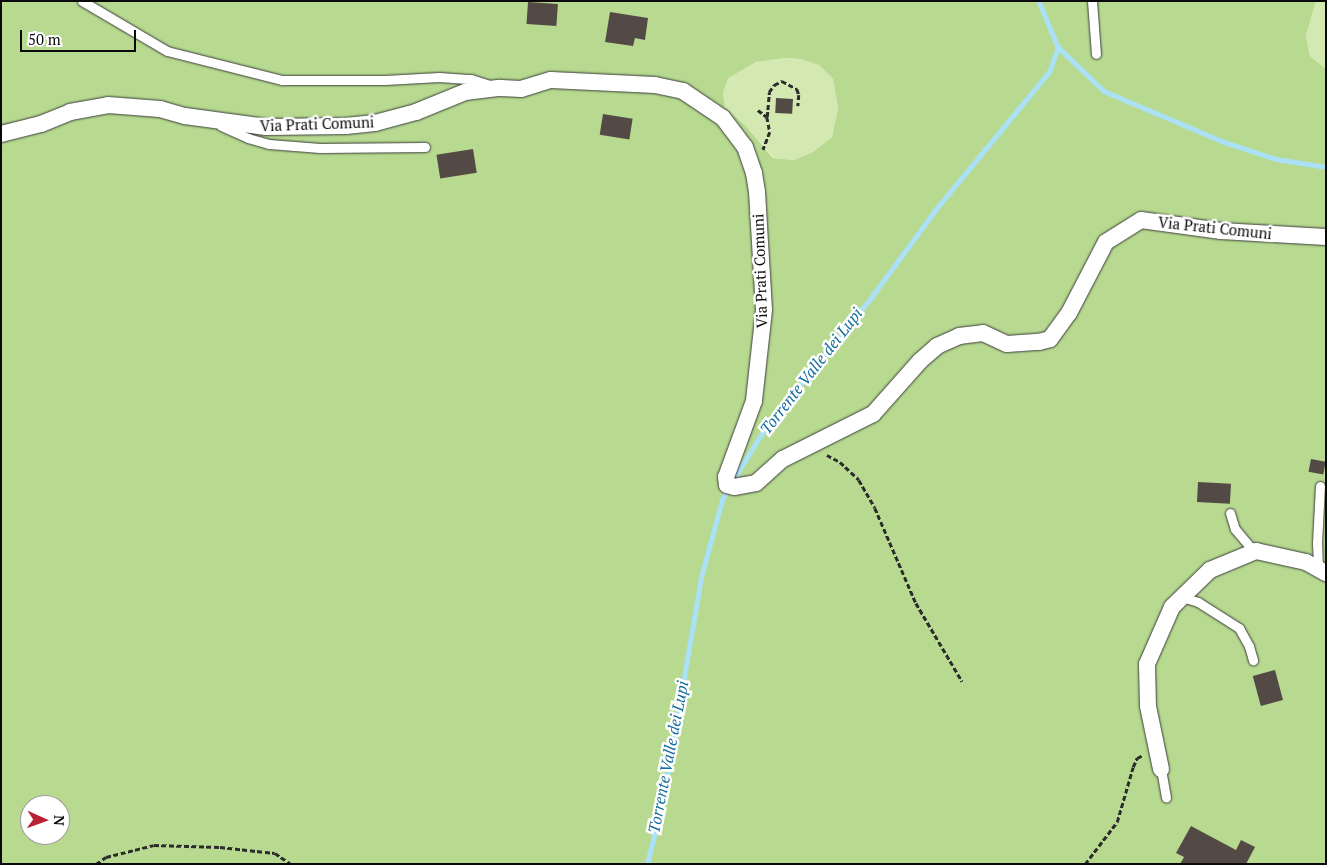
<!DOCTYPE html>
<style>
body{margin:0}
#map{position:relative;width:1327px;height:865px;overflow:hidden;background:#fff8e7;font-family:"PT Serif",serif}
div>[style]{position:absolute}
.green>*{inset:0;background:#d3e9b1}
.forest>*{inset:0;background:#b7da90}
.stream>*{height:4.5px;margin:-2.25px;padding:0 2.25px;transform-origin:2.25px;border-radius:2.25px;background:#abe1f7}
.building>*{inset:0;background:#534a46;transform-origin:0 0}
.path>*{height:2.5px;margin-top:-1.25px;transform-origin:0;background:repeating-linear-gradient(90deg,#2c2c2c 0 5px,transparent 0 7.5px)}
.roads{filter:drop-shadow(0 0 1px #3d3d3d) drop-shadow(0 0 1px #3d3d3d)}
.service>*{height:9px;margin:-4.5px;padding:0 4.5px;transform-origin:4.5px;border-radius:4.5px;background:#fff}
.minor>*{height:16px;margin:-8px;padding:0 8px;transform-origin:8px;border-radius:8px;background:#fff}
span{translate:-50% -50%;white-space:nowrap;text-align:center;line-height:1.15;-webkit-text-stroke:5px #fff;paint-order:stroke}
.street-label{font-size:15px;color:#0a0a0a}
.water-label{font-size:16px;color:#136c9d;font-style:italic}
.frame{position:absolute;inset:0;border:2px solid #0a0a0a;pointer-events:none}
.north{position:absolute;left:20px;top:795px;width:50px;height:50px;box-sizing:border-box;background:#fff;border:1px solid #9d9d9d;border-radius:50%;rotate:92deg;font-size:14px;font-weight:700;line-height:20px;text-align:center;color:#0a0a0a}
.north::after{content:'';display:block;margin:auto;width:18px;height:22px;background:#bb2135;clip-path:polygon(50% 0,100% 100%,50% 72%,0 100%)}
.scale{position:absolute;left:20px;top:30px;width:116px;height:22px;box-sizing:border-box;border:2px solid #0a0a0a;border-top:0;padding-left:6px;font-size:15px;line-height:18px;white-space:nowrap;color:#0a0a0a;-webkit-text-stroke:4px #fff;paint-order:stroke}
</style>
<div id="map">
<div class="green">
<div style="clip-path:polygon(1316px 1px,1326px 1px,1326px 69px,1310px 56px,1306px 36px)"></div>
<div style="clip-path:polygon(785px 58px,800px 59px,819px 65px,833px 79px,838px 108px,832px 137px,813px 152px,794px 160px,774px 158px,746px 126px,725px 107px,723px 93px,728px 77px,756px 62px)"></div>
</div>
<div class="forest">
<div style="clip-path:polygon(evenodd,1px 1px,1316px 1px,1306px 36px,1310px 56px,1326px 69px,1326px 864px,1px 864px,1px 1px,785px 58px,800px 59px,819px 65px,833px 79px,838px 108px,832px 137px,813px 152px,794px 160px,773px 158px,746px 126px,725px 107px,723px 93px,728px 78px,756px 62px,785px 58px,1px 1px,30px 805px,60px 805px,60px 835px,30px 835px,30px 805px)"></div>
</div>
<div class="stream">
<div style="left:1039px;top:1px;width:50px;rotate:67.6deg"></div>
<div style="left:1058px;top:47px;width:64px;rotate:43.7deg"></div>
<div style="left:1104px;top:91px;width:130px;rotate:23deg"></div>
<div style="left:1224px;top:142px;width:55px;rotate:18.1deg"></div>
<div style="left:1276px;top:159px;width:51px;rotate:9.1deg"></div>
<div style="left:733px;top:480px;width:65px;rotate:-58.3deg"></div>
<div style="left:767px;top:425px;width:163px;rotate:-50.7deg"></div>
<div style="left:870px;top:299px;width:112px;rotate:-53.7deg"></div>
<div style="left:936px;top:209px;width:178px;rotate:-50.5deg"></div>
<div style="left:1049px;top:72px;width:27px;rotate:-70deg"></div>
<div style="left:647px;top:864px;width:66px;rotate:-76deg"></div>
<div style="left:663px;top:800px;width:226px;rotate:-80.3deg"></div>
<div style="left:701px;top:577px;width:80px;rotate:-74.7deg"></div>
<div style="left:722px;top:500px;width:13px;rotate:-61deg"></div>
</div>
<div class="building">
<div style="left:528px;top:2px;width:30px;height:22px;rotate:4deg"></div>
<div style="clip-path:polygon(610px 12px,648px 18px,645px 40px,635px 38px,633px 46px,605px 42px)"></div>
<div style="left:776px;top:98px;width:17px;height:15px;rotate:3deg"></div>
<div style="left:603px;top:114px;width:30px;height:21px;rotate:9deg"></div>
<div style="left:473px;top:149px;width:24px;height:37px;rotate:81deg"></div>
<div style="left:1311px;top:459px;width:15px;height:13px;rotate:11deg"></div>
<div style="left:1198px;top:482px;width:33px;height:20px;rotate:3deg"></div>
<div style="left:1275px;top:670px;width:31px;height:23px;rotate:75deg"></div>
<div style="clip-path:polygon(1191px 826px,1236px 850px,1241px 840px,1255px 847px,1246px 864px,1180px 864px,1184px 857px,1176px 853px)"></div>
</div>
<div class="path">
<div style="left:758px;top:110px;width:11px;rotate:38deg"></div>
<div style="left:767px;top:117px;width:15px;rotate:79deg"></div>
<div style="left:770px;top:132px;width:19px;rotate:111deg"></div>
<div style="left:767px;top:117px;width:25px;rotate:-85deg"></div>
<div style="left:769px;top:92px;width:9px;rotate:-54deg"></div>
<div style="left:774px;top:85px;width:9px;rotate:-27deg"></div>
<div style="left:782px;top:81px;width:17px;rotate:28deg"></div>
<div style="left:797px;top:89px;width:6px;rotate:72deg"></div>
<div style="left:799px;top:95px;width:11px;rotate:95deg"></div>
<div style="left:827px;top:455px;width:15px;rotate:28deg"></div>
<div style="left:840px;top:462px;width:26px;rotate:43deg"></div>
<div style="left:859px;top:480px;width:32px;rotate:60deg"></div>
<div style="left:875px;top:508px;width:103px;rotate:66.7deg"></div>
<div style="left:916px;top:603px;width:91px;rotate:59.5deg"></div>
<div style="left:96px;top:864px;width:12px;rotate:-35deg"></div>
<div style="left:106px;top:857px;width:49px;rotate:-14deg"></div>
<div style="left:154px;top:845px;width:66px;rotate:1.7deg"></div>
<div style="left:220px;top:847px;width:55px;rotate:6.2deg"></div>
<div style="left:275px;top:853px;width:19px;rotate:35deg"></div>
<div style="left:1085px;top:864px;width:53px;rotate:-52.7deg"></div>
<div style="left:1117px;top:822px;width:57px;rotate:-73.8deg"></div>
<div style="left:1133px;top:767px;width:10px;rotate:-66deg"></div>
<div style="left:1137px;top:758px;width:7px;rotate:-27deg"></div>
</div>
<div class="roads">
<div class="service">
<div style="left:82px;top:1px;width:99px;rotate:30.5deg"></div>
<div style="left:167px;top:51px;width:119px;rotate:14.2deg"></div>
<div style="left:282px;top:80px;width:103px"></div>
<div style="left:385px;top:80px;width:54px;rotate:-3.2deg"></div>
<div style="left:439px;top:77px;width:32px;rotate:4deg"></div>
<div style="left:471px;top:79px;width:23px;rotate:18deg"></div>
<div style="left:1092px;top:1px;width:53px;rotate:85.7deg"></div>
<div style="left:221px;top:126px;width:30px;rotate:24deg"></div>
<div style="left:248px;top:138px;width:22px;rotate:16deg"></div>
<div style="left:269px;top:144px;width:51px;rotate:4.5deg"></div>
<div style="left:320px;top:148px;width:105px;rotate:-0.5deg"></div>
<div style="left:1230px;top:513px;width:17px;rotate:73deg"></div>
<div style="left:1235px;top:529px;width:30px;rotate:50deg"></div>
<div style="left:1318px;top:569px;width:26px;rotate:-92deg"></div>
<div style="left:1317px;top:543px;width:57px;rotate:-87deg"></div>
<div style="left:1182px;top:597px;width:17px;rotate:17deg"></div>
<div style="left:1198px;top:602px;width:49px;rotate:32.4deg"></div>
<div style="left:1239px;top:628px;width:21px;rotate:61deg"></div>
<div style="left:1249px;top:646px;width:15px;rotate:74deg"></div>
<div style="left:1161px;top:769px;width:29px;rotate:80deg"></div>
</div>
<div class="minor">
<div style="left:1px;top:134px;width:41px;rotate:-14deg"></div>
<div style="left:41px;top:124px;width:31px;rotate:-22deg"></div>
<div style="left:70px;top:112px;width:39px;rotate:-10deg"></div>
<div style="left:108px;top:105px;width:52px;rotate:4.4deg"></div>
<div style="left:160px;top:109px;width:26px;rotate:16deg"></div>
<div style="left:185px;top:116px;width:82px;rotate:7.7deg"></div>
<div style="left:266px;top:127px;width:80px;rotate:-0.7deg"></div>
<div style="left:346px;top:126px;width:29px;rotate:-6deg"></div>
<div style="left:375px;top:123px;width:42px;rotate:-15deg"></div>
<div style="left:416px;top:112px;width:53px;rotate:-22.2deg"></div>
<div style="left:465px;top:92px;width:35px;rotate:-7deg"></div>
<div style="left:500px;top:88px;width:21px;rotate:3deg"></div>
<div style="left:521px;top:89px;width:31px;rotate:-17deg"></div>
<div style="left:551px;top:80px;width:104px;rotate:2.8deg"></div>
<div style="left:655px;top:85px;width:29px;rotate:12deg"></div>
<div style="left:683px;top:91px;width:48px;rotate:34deg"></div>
<div style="left:723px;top:118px;width:36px;rotate:53deg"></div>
<div style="left:745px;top:147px;width:28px;rotate:71deg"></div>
<div style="left:754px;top:173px;width:19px;rotate:81deg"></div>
<div style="left:757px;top:192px;width:118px;rotate:86.6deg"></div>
<div style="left:764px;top:310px;width:92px;rotate:96.3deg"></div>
<div style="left:754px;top:401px;width:81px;rotate:110.2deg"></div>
<div style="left:726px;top:477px;width:8px;rotate:83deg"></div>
<div style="left:727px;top:485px;width:7px;rotate:16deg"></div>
<div style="left:734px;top:487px;width:22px;rotate:-10deg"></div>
<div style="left:756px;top:483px;width:36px;rotate:-42deg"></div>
<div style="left:783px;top:459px;width:101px;rotate:-26.6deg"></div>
<div style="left:873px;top:414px;width:71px;rotate:-48.4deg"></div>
<div style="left:920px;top:361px;width:23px;rotate:-41deg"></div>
<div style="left:937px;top:346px;width:24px;rotate:-24deg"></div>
<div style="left:959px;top:336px;width:24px;rotate:-7deg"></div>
<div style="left:983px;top:333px;width:26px;rotate:25deg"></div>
<div style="left:1007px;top:344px;width:32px;rotate:-4deg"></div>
<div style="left:1039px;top:342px;width:11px;rotate:-15deg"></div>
<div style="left:1050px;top:339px;width:32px;rotate:-54deg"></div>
<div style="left:1069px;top:313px;width:80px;rotate:-62.5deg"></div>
<div style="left:1106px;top:242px;width:41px;rotate:-32.2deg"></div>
<div style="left:1141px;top:220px;width:81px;rotate:7.8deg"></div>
<div style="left:1221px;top:231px;width:105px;rotate:3.3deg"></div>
<div style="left:1161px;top:769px;width:64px;rotate:-101.7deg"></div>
<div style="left:1148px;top:706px;width:42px;rotate:-91.4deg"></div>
<div style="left:1147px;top:664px;width:62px;rotate:-66.3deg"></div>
<div style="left:1172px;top:607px;width:53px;rotate:-44.2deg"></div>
<div style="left:1210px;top:570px;width:50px;rotate:-22.4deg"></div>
<div style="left:1256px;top:551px;width:51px;rotate:12.4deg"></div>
<div style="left:1306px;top:562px;width:23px;rotate:29deg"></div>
</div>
</div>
<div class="street-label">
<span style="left:317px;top:124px;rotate:-2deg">Via Prati Comuni</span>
<span style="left:1215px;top:228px;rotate:6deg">Via Prati Comuni</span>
<span style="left:760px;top:271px;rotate:-92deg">Via Prati Comuni</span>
</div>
<div class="water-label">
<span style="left:811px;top:371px;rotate:-52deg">Torrente Valle dei Lupi</span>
<span style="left:668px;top:757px;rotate:-79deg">Torrente Valle dei Lupi</span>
</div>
<div class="frame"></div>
<div class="north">N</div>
<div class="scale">50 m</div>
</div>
